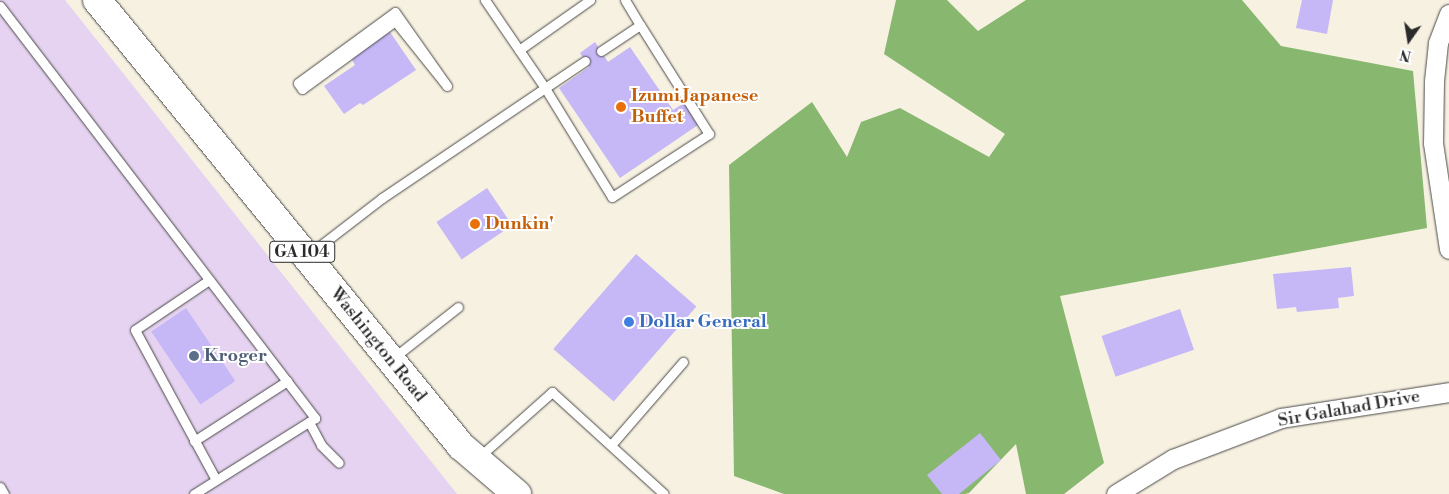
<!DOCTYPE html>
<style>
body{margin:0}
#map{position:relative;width:1449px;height:494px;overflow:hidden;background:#f7f1e2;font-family:"Libre Bodoni",serif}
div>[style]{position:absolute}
.built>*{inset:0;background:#e5d3f1}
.forest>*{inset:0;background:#88b770}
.building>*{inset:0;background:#c6b7f6;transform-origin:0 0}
.roads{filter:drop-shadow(0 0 1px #4a4946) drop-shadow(0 0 1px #4a4946)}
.service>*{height:9px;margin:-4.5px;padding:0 4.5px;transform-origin:4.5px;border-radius:4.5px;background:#fff}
.minor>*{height:19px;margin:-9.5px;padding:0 9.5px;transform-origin:9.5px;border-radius:9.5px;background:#fff}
.primary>*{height:28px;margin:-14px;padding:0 14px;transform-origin:14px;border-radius:14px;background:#fff}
.dots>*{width:14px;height:14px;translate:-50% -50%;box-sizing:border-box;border:2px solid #fff;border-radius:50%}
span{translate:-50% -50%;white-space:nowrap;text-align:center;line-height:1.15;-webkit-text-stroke:4px #fff;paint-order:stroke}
.shield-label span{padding:1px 4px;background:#fff;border:1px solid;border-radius:4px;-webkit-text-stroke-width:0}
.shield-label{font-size:16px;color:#2b2b2b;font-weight:700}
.food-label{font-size:18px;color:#c56008;font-weight:700}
.left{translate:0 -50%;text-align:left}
.shop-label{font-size:18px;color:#366cbe;font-weight:700}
.street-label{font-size:18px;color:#2b2b2b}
.service-label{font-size:18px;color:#4e5e75;font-weight:700}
.north{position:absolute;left:1384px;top:15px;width:50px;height:50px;-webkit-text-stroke:4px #fff;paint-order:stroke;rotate:193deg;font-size:14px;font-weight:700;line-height:20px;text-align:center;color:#2b2b2b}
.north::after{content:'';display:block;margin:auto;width:18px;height:22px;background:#2b2b2b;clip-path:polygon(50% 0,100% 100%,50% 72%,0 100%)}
</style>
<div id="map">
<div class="built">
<div style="clip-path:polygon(0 0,65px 0,457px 494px,0 494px)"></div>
</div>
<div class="forest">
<div style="clip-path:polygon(896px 0,947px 0,978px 31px,1026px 0,1242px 0,1281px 46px,1413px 71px,1427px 228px,1060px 296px,1104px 463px,1064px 494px,1026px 494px,1016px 444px,969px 493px,965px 494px,784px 494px,734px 476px,729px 165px,812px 102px,847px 157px,861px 122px,900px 108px,989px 157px,1005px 134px,884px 54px)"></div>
</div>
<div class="building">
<div style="clip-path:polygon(1302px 0,1333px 0,1327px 34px,1296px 28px)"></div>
<div style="clip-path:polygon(390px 32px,416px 70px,363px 105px,360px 103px,344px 114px,324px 86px,355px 65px,351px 58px)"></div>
<div style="clip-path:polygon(595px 42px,608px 62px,630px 47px,673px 110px,684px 103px,698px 125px,620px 178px,559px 88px,589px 67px,580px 53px)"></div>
<div style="left:487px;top:188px;width:45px;height:61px;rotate:56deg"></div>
<div style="left:636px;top:254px;width:80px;height:126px;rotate:41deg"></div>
<div style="clip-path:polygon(1351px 267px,1354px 296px,1338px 298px,1339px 308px,1297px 312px,1296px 307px,1277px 309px,1273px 274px)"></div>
<div style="left:186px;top:308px;width:88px;height:42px;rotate:56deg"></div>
<div style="left:1180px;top:309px;width:43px;height:83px;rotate:71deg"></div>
<div style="clip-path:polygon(980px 433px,1001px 460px,959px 494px,942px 494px,927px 475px)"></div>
</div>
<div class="roads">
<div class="service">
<div style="left:0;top:6px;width:519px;rotate:52.6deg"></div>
<div style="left:315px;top:418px;width:143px;rotate:147.9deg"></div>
<div style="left:395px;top:12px;width:90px;rotate:54.9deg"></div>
<div style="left:447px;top:86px;width:83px;rotate:-128.7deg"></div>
<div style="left:395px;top:21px;width:115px;rotate:143.8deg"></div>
<div style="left:302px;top:89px;width:7px;rotate:-124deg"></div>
<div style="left:298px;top:83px;width:120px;rotate:-36.2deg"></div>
<div style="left:519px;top:50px;width:87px;rotate:-35.2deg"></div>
<div style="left:601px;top:51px;width:47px;rotate:-33.7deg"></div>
<div style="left:640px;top:25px;width:29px;rotate:-121deg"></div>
<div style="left:585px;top:61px;width:48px;rotate:146deg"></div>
<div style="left:545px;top:88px;width:128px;rotate:58.4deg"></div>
<div style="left:612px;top:197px;width:116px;rotate:-33deg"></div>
<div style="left:709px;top:134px;width:129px;rotate:-122.3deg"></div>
<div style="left:308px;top:255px;width:93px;rotate:-37.6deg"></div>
<div style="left:382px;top:198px;width:197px;rotate:-34deg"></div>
<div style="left:545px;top:88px;width:107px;rotate:-124.3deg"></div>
<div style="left:209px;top:280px;width:89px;rotate:146deg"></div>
<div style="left:135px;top:330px;width:170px;rotate:61.6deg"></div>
<div style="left:392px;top:359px;width:84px;rotate:-38.2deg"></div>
<div style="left:309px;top:422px;width:26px;rotate:62deg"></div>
<div style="left:321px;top:445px;width:25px;rotate:45deg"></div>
<div style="left:194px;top:441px;width:111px;rotate:-32.8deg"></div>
<div style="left:611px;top:445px;width:110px;rotate:-49.1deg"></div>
<div style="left:479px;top:457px;width:98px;rotate:-41.7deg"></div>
<div style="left:552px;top:392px;width:151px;rotate:42.3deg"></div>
<div style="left:0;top:487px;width:8px;rotate:60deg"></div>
</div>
<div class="minor">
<div style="left:1449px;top:14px;width:31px;rotate:111deg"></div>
<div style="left:1438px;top:43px;width:38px;rotate:96deg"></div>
<div style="left:1434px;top:81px;width:62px;rotate:90.9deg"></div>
<div style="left:1433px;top:143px;width:107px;rotate:81.4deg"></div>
<div style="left:1116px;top:494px;width:67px;rotate:-31.6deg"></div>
<div style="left:1173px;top:459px;width:116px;rotate:-20.8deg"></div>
<div style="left:1281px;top:418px;width:170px;rotate:-8.8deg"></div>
</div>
<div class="primary">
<div style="left:97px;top:0;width:576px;rotate:50.78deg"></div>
<div style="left:461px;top:446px;width:74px;rotate:40.6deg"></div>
</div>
</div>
<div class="dots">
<div style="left:621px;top:107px;background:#e8710a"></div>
<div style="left:475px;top:224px;background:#e8710a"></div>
<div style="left:629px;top:322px;background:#3f7fe0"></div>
<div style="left:194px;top:356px;background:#5c6f8a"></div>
</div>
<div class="shield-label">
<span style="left:302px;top:252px">GA 104</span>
</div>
<div class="food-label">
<span class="left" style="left:631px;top:107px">Izumi Japanese<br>Buffet</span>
<span class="left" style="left:485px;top:224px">Dunkin'</span>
</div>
<div class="shop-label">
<span class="left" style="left:639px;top:322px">Dollar General</span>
</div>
<div class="street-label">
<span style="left:378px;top:345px;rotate:51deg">Washington Road</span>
<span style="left:1349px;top:409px;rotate:-10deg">Sir Galahad Drive</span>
</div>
<div class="service-label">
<span class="left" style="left:204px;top:356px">Kroger</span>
</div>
<div class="north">N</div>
</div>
